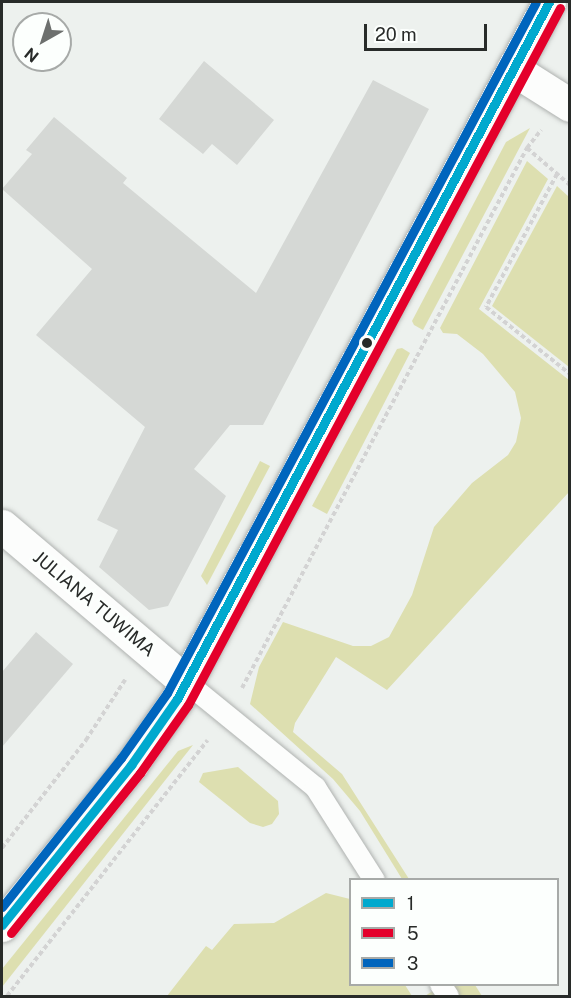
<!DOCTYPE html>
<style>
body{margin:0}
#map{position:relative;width:571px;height:998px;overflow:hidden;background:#edf1ee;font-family:"Public Sans",sans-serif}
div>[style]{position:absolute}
.green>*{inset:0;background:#dddfb0}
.building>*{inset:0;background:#d5d8d5}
.path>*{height:4px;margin-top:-2px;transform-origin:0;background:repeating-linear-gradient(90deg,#d3d3d3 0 4.5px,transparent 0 7.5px)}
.roads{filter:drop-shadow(0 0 2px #afb2b0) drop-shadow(0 0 2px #afb2b0)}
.lane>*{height:21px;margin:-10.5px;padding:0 10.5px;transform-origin:10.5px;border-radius:10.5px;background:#fcfdfc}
.street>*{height:33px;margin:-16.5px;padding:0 16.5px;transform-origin:16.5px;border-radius:16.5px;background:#fcfdfc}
.secondary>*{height:33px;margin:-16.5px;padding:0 16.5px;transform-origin:16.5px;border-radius:16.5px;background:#fcfdfc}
.bus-1>*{height:9px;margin:-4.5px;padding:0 4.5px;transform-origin:4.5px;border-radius:4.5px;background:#00a9ce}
.bus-2>*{height:9px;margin:-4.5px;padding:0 4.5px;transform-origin:4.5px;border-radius:4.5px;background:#e4002b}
.bus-3>*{height:9px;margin:-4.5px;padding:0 4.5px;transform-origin:4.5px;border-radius:4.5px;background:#0065bd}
.dots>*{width:16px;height:16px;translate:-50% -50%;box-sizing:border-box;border:3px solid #fcfffd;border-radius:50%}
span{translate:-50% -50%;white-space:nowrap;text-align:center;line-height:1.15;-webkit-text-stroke:6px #fcfffd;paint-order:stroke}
.street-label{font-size:18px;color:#282b29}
.frame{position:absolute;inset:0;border:3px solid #282b29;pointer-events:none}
.legend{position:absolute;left:349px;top:878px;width:210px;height:108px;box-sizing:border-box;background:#fcfffd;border:2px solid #a7aaa8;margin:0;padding:8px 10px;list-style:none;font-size:18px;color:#282b29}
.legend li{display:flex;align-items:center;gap:12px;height:30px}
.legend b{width:30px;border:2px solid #a7aaa8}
.north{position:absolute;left:12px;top:12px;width:60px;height:60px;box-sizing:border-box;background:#fcfffd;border:2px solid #a7aaa8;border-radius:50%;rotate:219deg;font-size:16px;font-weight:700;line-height:24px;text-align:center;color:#282b29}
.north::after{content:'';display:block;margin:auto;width:21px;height:27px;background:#6d706e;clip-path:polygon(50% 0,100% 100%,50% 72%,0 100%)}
.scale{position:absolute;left:364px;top:24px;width:123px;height:27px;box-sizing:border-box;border:3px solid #282b29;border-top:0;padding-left:8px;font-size:18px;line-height:21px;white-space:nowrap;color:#282b29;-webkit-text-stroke:4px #fcfffd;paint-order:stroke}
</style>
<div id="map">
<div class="green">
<div style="clip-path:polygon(530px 128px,423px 330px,414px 325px,412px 321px,506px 142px)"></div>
<div style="clip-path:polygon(527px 161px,548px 179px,479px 309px,569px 380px,569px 492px,387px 690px,336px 657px,295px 723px,293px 732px,342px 774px,409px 879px,402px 879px,360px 811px,333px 779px,250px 704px,259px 667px,283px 622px,353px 646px,371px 646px,389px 637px,412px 595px,434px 527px,472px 483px,508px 455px,516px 442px,521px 418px,515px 392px,483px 354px,457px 334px,443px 333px,440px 328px)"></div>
<div style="clip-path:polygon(557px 186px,569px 197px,569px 367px,492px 306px)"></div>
<div style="clip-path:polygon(402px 348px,410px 353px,327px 514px,312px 506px,397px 349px)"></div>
<div style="clip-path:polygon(260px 461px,270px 466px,207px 585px,201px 576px)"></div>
<div style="clip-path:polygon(193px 745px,2px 987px,2px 969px,178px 751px)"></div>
<div style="clip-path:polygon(238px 767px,278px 801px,279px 814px,272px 824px,263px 827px,250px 823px,199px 782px,203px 773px)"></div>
<div style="clip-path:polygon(326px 893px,350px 899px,350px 984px,405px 985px,412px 996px,167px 996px,206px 946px,212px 950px,234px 924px,274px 923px)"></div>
<div style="clip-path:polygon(443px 984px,475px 985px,482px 996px,425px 996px)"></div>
</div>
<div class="building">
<div style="clip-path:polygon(204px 61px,274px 120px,237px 165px,212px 144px,203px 154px,159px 119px)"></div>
<div style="clip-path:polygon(373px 80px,429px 109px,263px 425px,230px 425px,194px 469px,226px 496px,168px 606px,149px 610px,99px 567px,118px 530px,97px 520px,145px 427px,36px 335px,92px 269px,2px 189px,32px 154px,26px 150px,54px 117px,127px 178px,123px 183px,256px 293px)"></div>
<div style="clip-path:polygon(36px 632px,73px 664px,2px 747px,2px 672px)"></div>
</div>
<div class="path">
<div style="left:527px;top:148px;width:57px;rotate:40.7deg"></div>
<div style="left:557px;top:174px;width:151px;rotate:118.1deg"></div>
<div style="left:486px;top:307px;width:107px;rotate:38.6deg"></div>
<div style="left:242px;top:688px;width:611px;rotate:-62.18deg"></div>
<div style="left:527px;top:148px;width:23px;rotate:-52deg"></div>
<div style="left:2px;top:848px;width:137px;rotate:-52.1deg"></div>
<div style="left:86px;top:740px;width:72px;rotate:-57deg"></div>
<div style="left:7px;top:996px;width:325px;rotate:-51.9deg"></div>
</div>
<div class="roads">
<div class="lane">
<div style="left:186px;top:682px;width:166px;rotate:39.1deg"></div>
<div style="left:315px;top:787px;width:110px;rotate:57.6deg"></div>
<div style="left:440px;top:984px;width:14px;rotate:56deg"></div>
</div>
<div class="street">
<div style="left:513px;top:69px;width:67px;rotate:32.3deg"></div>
<div style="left:2px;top:526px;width:241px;rotate:40.3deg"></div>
</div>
<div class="secondary">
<div style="left:2px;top:925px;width:206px;rotate:-51.1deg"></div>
<div style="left:131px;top:765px;width:80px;rotate:-55.1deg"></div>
<div style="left:177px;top:699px;width:790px;rotate:-61.91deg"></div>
</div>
</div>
<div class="bus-1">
<div style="left:2px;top:925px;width:206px;rotate:-51.1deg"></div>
<div style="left:131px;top:765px;width:80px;rotate:-55.1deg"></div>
<div style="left:177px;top:699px;width:790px;rotate:-61.91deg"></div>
</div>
<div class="bus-2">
<div style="left:11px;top:933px;width:206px;rotate:-51.1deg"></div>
<div style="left:140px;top:773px;width:83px;rotate:-54.8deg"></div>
<div style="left:188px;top:705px;width:790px;rotate:-61.91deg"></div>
</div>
<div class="bus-3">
<div style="left:2px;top:907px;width:191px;rotate:-51.4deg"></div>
<div style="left:121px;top:758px;width:80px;rotate:-54.7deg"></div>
<div style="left:167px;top:693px;width:783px;rotate:-61.9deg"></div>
</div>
<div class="dots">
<div style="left:367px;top:343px;background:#282b29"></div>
</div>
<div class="street-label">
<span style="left:94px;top:604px;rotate:40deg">JULIANA TUWIMA</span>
</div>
<div class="frame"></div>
<ul class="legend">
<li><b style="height:8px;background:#00a9ce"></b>1</li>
<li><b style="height:8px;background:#e4002b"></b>5</li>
<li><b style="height:8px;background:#0065bd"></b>3</li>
</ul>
<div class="north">N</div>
<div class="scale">20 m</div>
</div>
